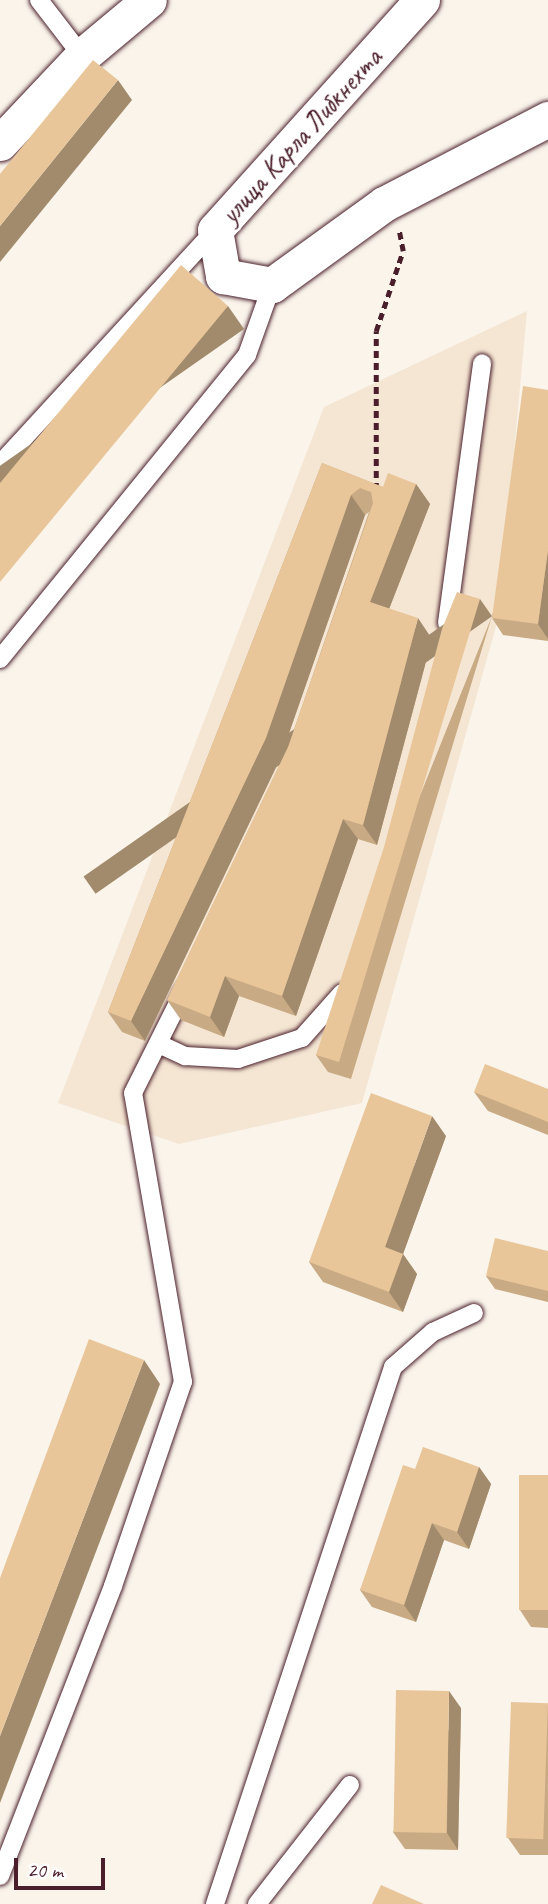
<!DOCTYPE html>
<meta charset="utf-8">
<style>
body{margin:0}
#map{position:relative;width:548px;height:1904px;overflow:hidden;background:#faf4eb;font-family:Caveat,sans-serif}
div>[style]{position:absolute}
.built>*{inset:0;background:#f5e6d3}
.path>*{height:4.5px;margin-top:-2.25px;transform-origin:0;background:repeating-linear-gradient(90deg,#4a1f2b 0 7px,transparent 0 12px)}
.roads{filter:drop-shadow(0 0 2px #4a1f2b) drop-shadow(0 0 2px #4a1f2b)}
.lane>*{height:18px;margin:-9px;padding:0 9px;transform-origin:9px;border-radius:9px;background:#fff}
.street>*{height:35px;margin:-17.5px;padding:0 17.5px;transform-origin:17.5px;border-radius:17.5px;background:#fff}
.wall>*{inset:0;background:#c8aa84}
.shaded-wall>*{inset:0;background:#a28b6c;transform-origin:0 0}
.building>*{inset:0;background:#e8c69a;transform-origin:0 0}
span{translate:-50% -50%;white-space:nowrap;text-align:center;line-height:1.15;-webkit-text-stroke:5px #fff;paint-order:stroke}
.street-label{font-size:28px;color:#4a1f2b}
.scale{position:absolute;left:14px;top:1858px;width:91px;height:32px;box-sizing:border-box;border:4px solid #4a1f2b;border-top:0;padding-left:9px;font-size:21px;line-height:24px;white-space:nowrap;color:#4a1f2b;-webkit-text-stroke:5px #fff;paint-order:stroke}
</style>
<div id="map">
<div class="built">
<div style="clip-path:polygon(527px 311px,499px 616px,362px 1103px,179px 1144px,58px 1103px,324px 407px)"></div>
</div>
<div class="path">
<div style="left:376px;top:490px;width:159px;rotate:-90deg"></div>
<div style="left:376px;top:331px;width:84px;rotate:-71.4deg"></div>
<div style="left:403px;top:251px;width:20px;rotate:-101deg"></div>
</div>
<div class="roads">
<div class="lane">
<div style="left:39px;top:0;width:71px;rotate:52.5deg"></div>
<div style="left:0;top:464px;width:318px;rotate:-47.4deg"></div>
<div style="left:447px;top:623px;width:262px;rotate:-82.3deg"></div>
<div style="left:0;top:659px;width:392px;rotate:-50.9deg"></div>
<div style="left:247px;top:355px;width:74px;rotate:-70.3deg"></div>
<div style="left:159px;top:1044px;width:29px;rotate:25deg"></div>
<div style="left:185px;top:1056px;width:53px;rotate:3.2deg"></div>
<div style="left:238px;top:1059px;width:67px;rotate:-18.2deg"></div>
<div style="left:302px;top:1038px;width:60px;rotate:-48.4deg"></div>
<div style="left:0;top:1876px;width:311px;rotate:-68.7deg"></div>
<div style="left:113px;top:1586px;width:216px;rotate:-71.1deg"></div>
<div style="left:183px;top:1382px;width:293px;rotate:-99.8deg"></div>
<div style="left:133px;top:1093px;width:114px;rotate:-63.4deg"></div>
<div style="left:215px;top:1904px;width:566px;rotate:-71.66deg"></div>
<div style="left:393px;top:1367px;width:53px;rotate:-41.2deg"></div>
<div style="left:433px;top:1332px;width:45px;rotate:-24.9deg"></div>
<div style="left:257px;top:1904px;width:151px;rotate:-52deg"></div>
</div>
<div class="street">
<div style="left:422px;top:0;width:309px;rotate:132deg"></div>
<div style="left:215px;top:230px;width:47px;rotate:80.1deg"></div>
<div style="left:223px;top:276px;width:50px;rotate:10.4deg"></div>
<div style="left:272px;top:285px;width:138px;rotate:-35.9deg"></div>
<div style="left:384px;top:204px;width:185px;rotate:-27.4deg"></div>
<div style="left:0;top:143px;width:120px;rotate:-46.7deg"></div>
<div style="left:82px;top:56px;width:87px;rotate:-39.9deg"></div>
</div>
</div>
<div class="wall">
<div style="clip-path:polygon(548px 390px,548px 641px,503px 635px,492px 618px,492px 616px,351px 1079px,328px 1072px,316px 1055px,492px 616px)"></div>
<div style="clip-path:polygon(322px 463px,383px 487px,416px 484px,430px 504px,389px 609px,432px 639px,377px 845px,358px 839px,296px 1016px,239px 996px,224px 1037px,181px 1020px,167px 1000px,288px 747px,369px 512px,365px 515px,280px 759px,145px 1041px,122px 1032px,108px 1012px)"></div>
<div style="clip-path:polygon(548px 1089px,548px 1135px,488px 1111px,474px 1092px)"></div>
<div style="clip-path:polygon(446px 1136px,403px 1254px,417px 1274px,403px 1312px,323px 1282px,309px 1262px)"></div>
<div style="clip-path:polygon(548px 1251px,548px 1302px,495px 1289px,486px 1276px)"></div>
<div style="clip-path:polygon(479px 1467px,491px 1484px,469px 1549px,444px 1540px,416px 1622px,372px 1607px,360px 1590px,415px 1469px)"></div>
<div style="clip-path:polygon(548px 1475px,548px 1628px,531px 1627px,520px 1610px)"></div>
<div style="clip-path:polygon(548px 1703px,548px 1855px,520px 1855px,508px 1838px)"></div>
<div style="clip-path:polygon(461px 1708px,458px 1850px,405px 1849px,393px 1832px)"></div>
</div>
<div class="shaded-wall">
<div style="clip-path:polygon(118px 80px,132px 100px,0 262px,0 226px)"></div>
<div style="left:228px;top:306px;width:28px;height:358px;rotate:55deg"></div>
<div style="clip-path:polygon(416px 484px,430px 504px,384px 622px,370px 602px)"></div>
<div style="clip-path:polygon(351px 495px,365px 515px,280px 759px,145px 1041px,131px 1021px)"></div>
<div style="clip-path:polygon(548px 550px,548px 639px,538px 624px)"></div>
<div style="left:480px;top:599px;width:21px;height:484px;rotate:55deg"></div>
<div style="clip-path:polygon(418px 618px,432px 639px,377px 845px,363px 825px)"></div>
<div style="clip-path:polygon(343px 819px,358px 839px,296px 1016px,282px 996px)"></div>
<div style="clip-path:polygon(225px 976px,239px 996px,224px 1037px,210px 1017px)"></div>
<div style="clip-path:polygon(432px 1116px,446px 1136px,403px 1254px,417px 1274px,403px 1312px,389px 1292px,385px 1247px)"></div>
<div style="clip-path:polygon(144px 1360px,160px 1384px,0 1803px,0 1736px)"></div>
<div style="clip-path:polygon(479px 1467px,491px 1484px,469px 1549px,457px 1532px)"></div>
<div style="clip-path:polygon(432px 1523px,444px 1540px,416px 1622px,404px 1605px)"></div>
<div style="clip-path:polygon(449px 1691px,461px 1708px,458px 1850px,447px 1833px)"></div>
</div>
<div class="building">
<div style="clip-path:polygon(93px 60px,118px 80px,0 226px,0 174px)"></div>
<div style="clip-path:polygon(181px 265px,228px 306px,0 582px,0 483px)"></div>
<div style="clip-path:polygon(523px 386px,548px 390px,548px 550px,538px 624px,492px 618px)"></div>
<div style="clip-path:polygon(322px 463px,383px 487px,388px 473px,416px 484px,370px 602px,418px 618px,363px 825px,343px 819px,282px 996px,225px 976px,210px 1017px,167px 1000px,288px 747px,373px 503px,371px 492px,360px 488px,351px 495px,266px 738px,131px 1021px,108px 1012px)"></div>
<div style="clip-path:polygon(457px 592px,480px 599px,339px 1062px,316px 1055px,384px 847px,442px 629px)"></div>
<div style="clip-path:polygon(485px 1064px,548px 1089px,548px 1122px,474px 1092px)"></div>
<div style="clip-path:polygon(371px 1093px,432px 1116px,385px 1247px,403px 1254px,389px 1292px,309px 1262px)"></div>
<div style="clip-path:polygon(495px 1238px,548px 1251px,548px 1291px,486px 1276px)"></div>
<div style="clip-path:polygon(89px 1339px,144px 1360px,0 1736px,0 1578px)"></div>
<div style="clip-path:polygon(423px 1447px,479px 1467px,457px 1532px,432px 1523px,404px 1605px,360px 1590px,403px 1465px,415px 1469px)"></div>
<div style="left:519px;top:1475px;width:29px;height:135px"></div>
<div style="left:396px;top:1690px;width:53px;height:142px;rotate:1deg"></div>
<div style="left:511px;top:1702px;width:37px;height:136px;rotate:2deg"></div>
<div style="clip-path:polygon(381px 1885px,424px 1904px,372px 1904px)"></div>
</div>
<div class="street-label">
<span style="left:301px;top:136px;rotate:-48deg">улица Карла Либкнехта</span>
</div>
<div class="scale">20 m</div>
</div>
